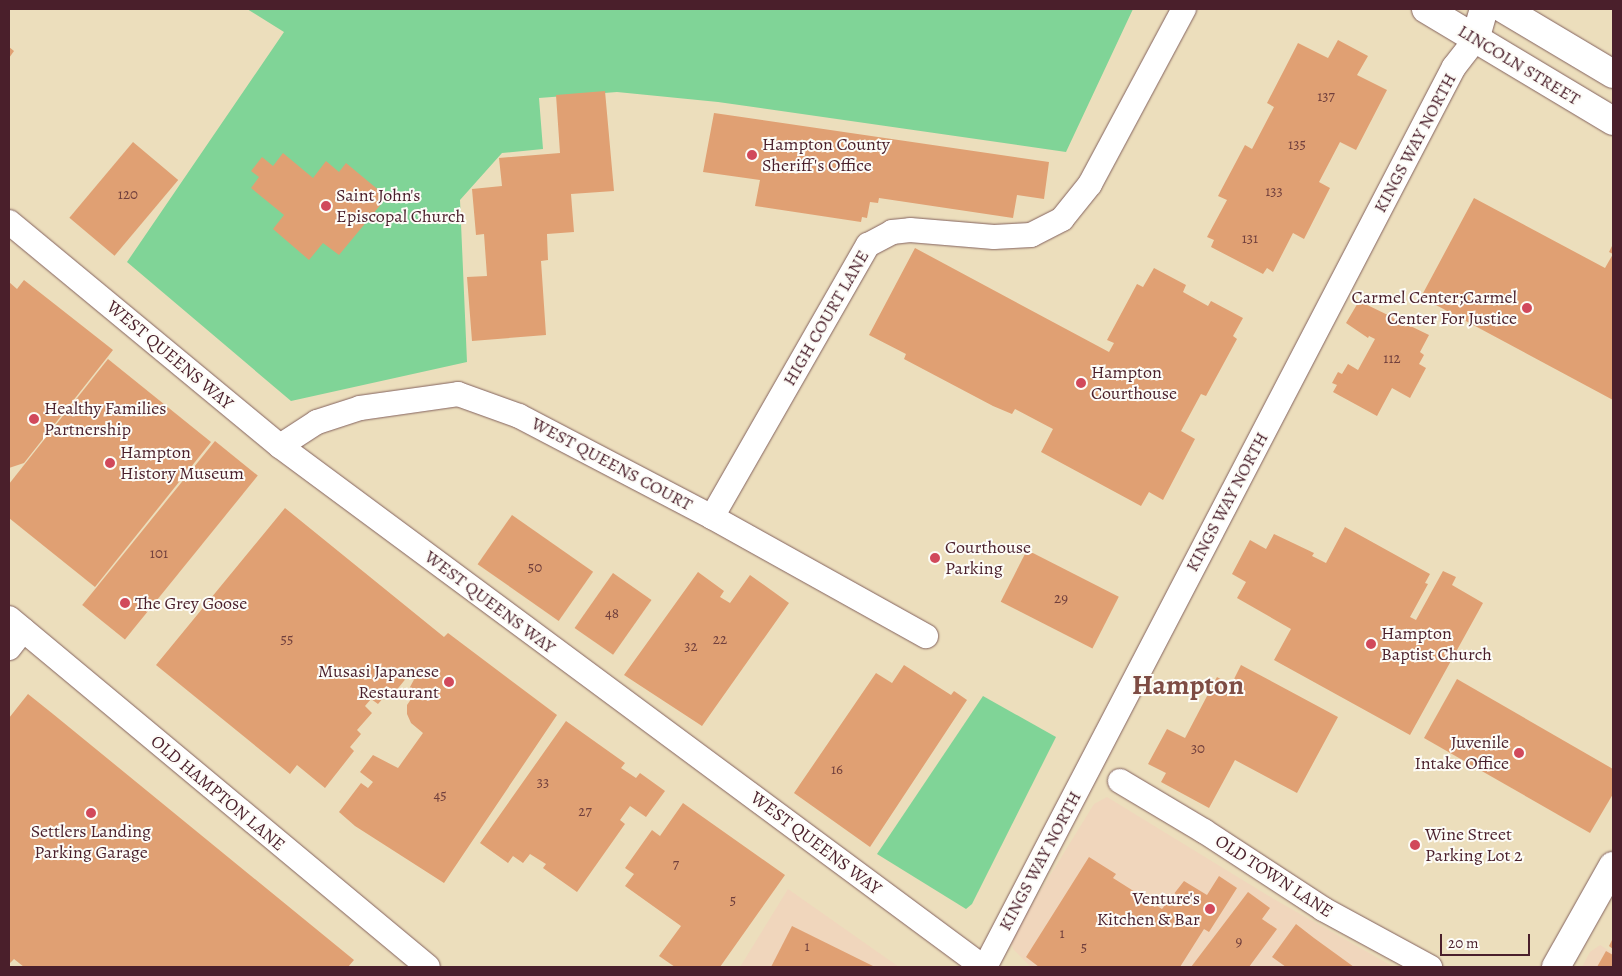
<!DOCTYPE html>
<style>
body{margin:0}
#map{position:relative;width:1622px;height:976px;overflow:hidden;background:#ecdebc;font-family:Alegreya,serif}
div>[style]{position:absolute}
.built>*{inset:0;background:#f0d6bc}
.green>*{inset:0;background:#80d497}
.building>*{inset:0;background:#e0a073;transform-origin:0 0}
.roads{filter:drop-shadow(0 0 1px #83625e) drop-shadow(0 0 1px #83625e)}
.minor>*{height:24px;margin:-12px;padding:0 12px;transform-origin:12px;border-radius:12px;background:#fff}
.tertiary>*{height:28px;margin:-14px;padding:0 14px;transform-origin:14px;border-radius:14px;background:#fff}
.dots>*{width:14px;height:14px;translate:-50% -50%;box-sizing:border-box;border:2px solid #fdfcf7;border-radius:50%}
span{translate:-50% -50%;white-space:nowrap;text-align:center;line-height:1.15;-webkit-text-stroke:4px #fdfcf7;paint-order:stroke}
.number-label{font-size:15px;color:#703f3d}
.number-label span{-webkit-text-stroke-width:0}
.street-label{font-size:18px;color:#4a1f2b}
.poi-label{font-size:18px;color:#4a1f2b}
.left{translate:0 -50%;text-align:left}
.right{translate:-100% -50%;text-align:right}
.town-label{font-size:28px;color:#7e4c44;font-weight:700}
.frame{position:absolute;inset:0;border:10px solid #4a1f2b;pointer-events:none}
.scale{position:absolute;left:1440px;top:934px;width:90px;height:22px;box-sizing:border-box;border:2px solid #4a1f2b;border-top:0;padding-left:6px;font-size:15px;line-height:18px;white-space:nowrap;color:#4a1f2b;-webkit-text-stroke:4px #fdfcf7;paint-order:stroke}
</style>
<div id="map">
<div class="built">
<div style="clip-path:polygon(1107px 797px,1272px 898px,1394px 967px,1031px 967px,1013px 949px,1011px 939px,1094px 804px)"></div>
<div style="clip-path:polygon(788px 889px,899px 967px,740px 967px)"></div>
<div style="clip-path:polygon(1600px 945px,1613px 953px,1613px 967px,1582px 967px,1590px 952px)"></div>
</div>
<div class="green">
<div style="clip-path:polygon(247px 9px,1133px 9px,1066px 152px,718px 102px,617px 92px,539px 98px,543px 149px,502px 153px,460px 200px,467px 362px,291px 401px,127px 262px,284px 32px)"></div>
<div style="clip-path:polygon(983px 696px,1056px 737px,972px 904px,966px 909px,877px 854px)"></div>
</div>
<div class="building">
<div style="clip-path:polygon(1338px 40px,1368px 56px,1357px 75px,1387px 90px,1356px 150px,1340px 142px,1319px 182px,1330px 188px,1304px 239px,1293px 233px,1273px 272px,1267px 268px,1263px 274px,1211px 247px,1214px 240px,1207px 237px,1227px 200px,1218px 196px,1245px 145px,1252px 149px,1274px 107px,1267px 103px,1298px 43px,1328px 58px)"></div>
<div style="clip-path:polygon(9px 47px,14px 51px,9px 58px)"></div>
<div style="clip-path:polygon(605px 91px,614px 191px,571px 194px,574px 232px,547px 234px,548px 260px,541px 261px,546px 335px,472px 341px,467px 277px,487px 276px,484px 234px,476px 235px,472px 189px,502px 186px,499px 158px,560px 153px,556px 95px)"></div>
<div style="clip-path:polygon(714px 113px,1049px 162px,1044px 199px,1017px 195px,1013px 218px,879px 198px,878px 203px,870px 202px,867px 218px,862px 217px,861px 222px,755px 206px,760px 180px,703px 172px)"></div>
<div style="left:133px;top:142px;width:59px;height:99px;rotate:40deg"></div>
<div style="clip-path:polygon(283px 153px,313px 178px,326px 161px,339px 172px,346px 163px,387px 197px,339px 255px,323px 243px,309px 260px,273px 229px,284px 215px,251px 188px,259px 177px,251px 171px,262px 157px,273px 166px)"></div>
<div style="clip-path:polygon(1474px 198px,1605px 268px,1613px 254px,1609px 252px,1613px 244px,1613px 400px,1421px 297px)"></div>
<div style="clip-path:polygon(915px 248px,1109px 352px,1114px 343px,1107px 340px,1137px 284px,1143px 287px,1154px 268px,1186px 285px,1183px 292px,1208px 306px,1211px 301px,1243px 318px,1233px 336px,1237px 339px,1206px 396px,1201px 394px,1181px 431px,1195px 439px,1163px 500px,1149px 492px,1141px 506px,1041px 452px,1053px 429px,1015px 409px,1012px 414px,993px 406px,904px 359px,906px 354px,869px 335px)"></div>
<div style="clip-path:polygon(24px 280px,113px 350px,24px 463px,9px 468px,9px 282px,17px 289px)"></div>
<div style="clip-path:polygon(1359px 301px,1429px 335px,1420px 352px,1424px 355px,1419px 364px,1426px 368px,1410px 398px,1392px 388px,1377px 416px,1333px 392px,1337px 385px,1332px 383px,1338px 372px,1342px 374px,1348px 364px,1358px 370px,1375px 339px,1369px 336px,1368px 338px,1346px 323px)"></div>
<div style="clip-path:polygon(108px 359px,211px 442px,95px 587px,9px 518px,9px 484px)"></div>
<div style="left:215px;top:441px;width:55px;height:211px;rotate:39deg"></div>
<div style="clip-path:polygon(285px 508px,444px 637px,448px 633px,557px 715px,444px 883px,355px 826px,339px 812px,361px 783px,368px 788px,373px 782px,360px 772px,373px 755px,398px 768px,423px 733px,411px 723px,407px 714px,407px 705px,416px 692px,410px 687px,417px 674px,412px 671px,395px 692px,391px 689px,378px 704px,371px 699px,365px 706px,372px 713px,357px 730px,361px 734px,350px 747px,354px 751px,325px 788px,297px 765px,290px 774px,156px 665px)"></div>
<div style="left:512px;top:515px;width:99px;height:60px;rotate:35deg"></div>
<div style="clip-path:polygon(1345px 527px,1430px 574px,1425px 583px,1428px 584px,1410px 617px,1416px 620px,1443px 571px,1456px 577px,1452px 585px,1483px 603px,1410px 735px,1274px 660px,1291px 629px,1237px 598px,1246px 582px,1232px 574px,1250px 540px,1266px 549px,1274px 534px,1314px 553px,1312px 556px,1326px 563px)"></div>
<div style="left:1027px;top:550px;width:103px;height:58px;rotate:27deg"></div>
<div style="clip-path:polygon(698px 572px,724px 591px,720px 597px,730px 603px,750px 575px,789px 603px,702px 726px,624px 675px)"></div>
<div style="left:613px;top:573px;width:47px;height:67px;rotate:35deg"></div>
<div style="clip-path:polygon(904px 665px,951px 695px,954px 691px,967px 700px,870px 847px,794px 793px,876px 673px,892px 683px)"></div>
<div style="clip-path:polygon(1241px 665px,1338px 717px,1297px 793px,1235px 760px,1209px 808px,1161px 782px,1166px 773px,1148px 764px,1167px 729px,1185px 738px,1217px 677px,1231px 685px)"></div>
<div style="clip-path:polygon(1457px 679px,1613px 769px,1613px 794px,1590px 833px,1424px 738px)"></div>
<div style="clip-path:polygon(28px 694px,53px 714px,354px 960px,348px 967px,24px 967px,14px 959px,9px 964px,9px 718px)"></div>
<div style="clip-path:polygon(566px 721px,625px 763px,621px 768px,636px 778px,640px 773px,665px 791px,646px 817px,630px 806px,620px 820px,625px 824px,577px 892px,543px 868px,546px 864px,530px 854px,523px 863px,513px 856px,508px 863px,480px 843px)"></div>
<div style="clip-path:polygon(683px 803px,785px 875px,720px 967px,675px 967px,659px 956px,681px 926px,625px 886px,634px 874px,625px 868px,652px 830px,660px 836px)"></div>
<div style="clip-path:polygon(1089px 857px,1116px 874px,1113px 878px,1162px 909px,1184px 881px,1207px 895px,1219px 876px,1237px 888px,1209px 932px,1204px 929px,1180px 967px,1039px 967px,1026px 957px)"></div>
<div style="clip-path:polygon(1248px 892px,1270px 908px,1262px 919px,1277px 929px,1249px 967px,1191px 967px)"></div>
<div style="clip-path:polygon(1296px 924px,1314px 938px,1354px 967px,1286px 967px,1272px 957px)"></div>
<div style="clip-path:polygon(792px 926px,875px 967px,771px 967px)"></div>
<div style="clip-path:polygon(1613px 938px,1613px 949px,1609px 946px)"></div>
<div style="clip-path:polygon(1606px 951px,1613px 955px,1613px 967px,1597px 967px)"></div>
</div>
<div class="roads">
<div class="minor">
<div style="left:9px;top:222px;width:352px;rotate:39.6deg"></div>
<div style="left:280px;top:446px;width:875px;rotate:36.54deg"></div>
<div style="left:280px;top:446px;width:44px;rotate:-33deg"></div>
<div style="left:317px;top:422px;width:45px;rotate:-18deg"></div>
<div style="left:360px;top:408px;width:99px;rotate:-8.1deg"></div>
<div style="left:458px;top:394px;width:65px;rotate:19.8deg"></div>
<div style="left:519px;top:416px;width:218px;rotate:27.6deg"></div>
<div style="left:712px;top:517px;width:245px;rotate:29.1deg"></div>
<div style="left:712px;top:517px;width:314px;rotate:-60.2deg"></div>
<div style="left:868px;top:245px;width:27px;rotate:-28deg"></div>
<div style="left:892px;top:232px;width:18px;rotate:-6deg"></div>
<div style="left:910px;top:230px;width:84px;rotate:4.8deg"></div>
<div style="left:994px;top:237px;width:37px;rotate:-3deg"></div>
<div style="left:1031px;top:235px;width:35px;rotate:-27deg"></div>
<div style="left:1062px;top:219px;width:45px;rotate:-51.3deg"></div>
<div style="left:1090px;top:184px;width:199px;rotate:-61.8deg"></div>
<div style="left:9px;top:618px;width:545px;rotate:39.79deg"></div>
<div style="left:9px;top:648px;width:23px;rotate:-52deg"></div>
<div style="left:1120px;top:781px;width:98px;rotate:30.8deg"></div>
<div style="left:1204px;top:831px;width:142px;rotate:33.2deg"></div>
<div style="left:1323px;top:909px;width:122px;rotate:28.5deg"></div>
<div style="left:985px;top:967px;width:1015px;rotate:-62.48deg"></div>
<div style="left:1454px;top:67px;width:34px;rotate:-52deg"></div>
</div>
<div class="tertiary">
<div style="left:1426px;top:9px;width:218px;rotate:30.9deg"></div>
<div style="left:1504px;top:9px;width:127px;rotate:30.8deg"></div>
<div style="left:1475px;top:40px;width:32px;rotate:-74deg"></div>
<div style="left:1556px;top:967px;width:116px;rotate:-60.6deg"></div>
</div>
</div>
<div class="dots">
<div style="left:752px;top:155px;background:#d1495b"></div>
<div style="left:326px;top:206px;background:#d1495b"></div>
<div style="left:1527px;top:308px;background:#d1495b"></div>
<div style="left:1081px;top:383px;background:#d1495b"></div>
<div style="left:34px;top:419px;background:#d1495b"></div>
<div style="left:110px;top:463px;background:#d1495b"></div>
<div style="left:935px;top:558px;background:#d1495b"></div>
<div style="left:125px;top:603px;background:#d1495b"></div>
<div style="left:1371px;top:644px;background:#d1495b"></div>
<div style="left:449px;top:682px;background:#d1495b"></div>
<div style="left:1519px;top:753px;background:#d1495b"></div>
<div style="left:91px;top:813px;background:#d1495b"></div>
<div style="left:1415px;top:845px;background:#d1495b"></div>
<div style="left:1210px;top:909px;background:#d1495b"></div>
</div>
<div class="number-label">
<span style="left:1326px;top:97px">137</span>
<span style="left:1297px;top:145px">135</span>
<span style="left:1274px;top:192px">133</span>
<span style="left:128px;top:195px">120</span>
<span style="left:1250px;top:239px">131</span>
<span style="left:1392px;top:359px">112</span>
<span style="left:159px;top:554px">101</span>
<span style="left:535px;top:568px">50</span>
<span style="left:1061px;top:599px">29</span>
<span style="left:612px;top:614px">48</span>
<span style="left:287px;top:640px">55</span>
<span style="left:720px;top:640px">22</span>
<span style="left:691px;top:647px">32</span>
<span style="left:1198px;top:749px">30</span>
<span style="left:837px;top:770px">16</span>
<span style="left:543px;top:783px">33</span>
<span style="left:440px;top:796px">45</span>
<span style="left:585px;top:812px">27</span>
<span style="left:676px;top:865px">7</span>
<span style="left:733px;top:901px">5</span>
<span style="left:1062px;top:934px">1</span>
<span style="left:1239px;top:942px">9</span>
<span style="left:807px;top:947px">1</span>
<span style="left:1084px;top:948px">5</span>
</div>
<div class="street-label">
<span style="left:1519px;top:65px;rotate:31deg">LINCOLN STREET</span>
<span style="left:1415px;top:143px;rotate:-62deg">KINGS WAY NORTH</span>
<span style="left:826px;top:318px;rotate:-60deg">HIGH COURT LANE</span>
<span style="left:170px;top:355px;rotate:40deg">WEST QUEENS WAY</span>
<span style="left:612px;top:464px;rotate:28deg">WEST QUEENS COURT</span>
<span style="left:1227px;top:502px;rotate:-62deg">KINGS WAY NORTH</span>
<span style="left:490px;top:602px;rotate:37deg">WEST QUEENS WAY</span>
<span style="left:218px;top:793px;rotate:40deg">OLD HAMPTON LANE</span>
<span style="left:816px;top:843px;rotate:37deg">WEST QUEENS WAY</span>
<span style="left:1040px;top:861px;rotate:-62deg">KINGS WAY NORTH</span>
<span style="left:1274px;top:876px;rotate:33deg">OLD TOWN LANE</span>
</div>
<div class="poi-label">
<span class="left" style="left:762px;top:155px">Hampton County<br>Sheriff's Office</span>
<span class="left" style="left:336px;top:206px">Saint John's<br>Episcopal Church</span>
<span class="right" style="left:1517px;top:308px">Carmel Center;Carmel<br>Center For Justice</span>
<span class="left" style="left:1091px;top:383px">Hampton<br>Courthouse</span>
<span class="left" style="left:44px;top:419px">Healthy Families<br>Partnership</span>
<span class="left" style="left:120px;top:463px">Hampton<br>History Museum</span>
<span class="left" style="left:945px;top:558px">Courthouse<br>Parking</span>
<span class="left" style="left:135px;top:603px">The Grey Goose</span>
<span class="left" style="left:1381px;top:644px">Hampton<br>Baptist Church</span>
<span class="right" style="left:439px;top:682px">Musasi Japanese<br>Restaurant</span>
<span class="right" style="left:1509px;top:753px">Juvenile<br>Intake Office</span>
<span style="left:91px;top:842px">Settlers Landing<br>Parking Garage</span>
<span class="left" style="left:1425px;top:845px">Wine Street<br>Parking Lot 2</span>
<span class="right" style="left:1200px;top:909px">Venture's<br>Kitchen &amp; Bar</span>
</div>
<div class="town-label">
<span style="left:1188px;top:685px">Hampton</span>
</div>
<div class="frame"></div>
<div class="scale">20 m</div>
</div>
